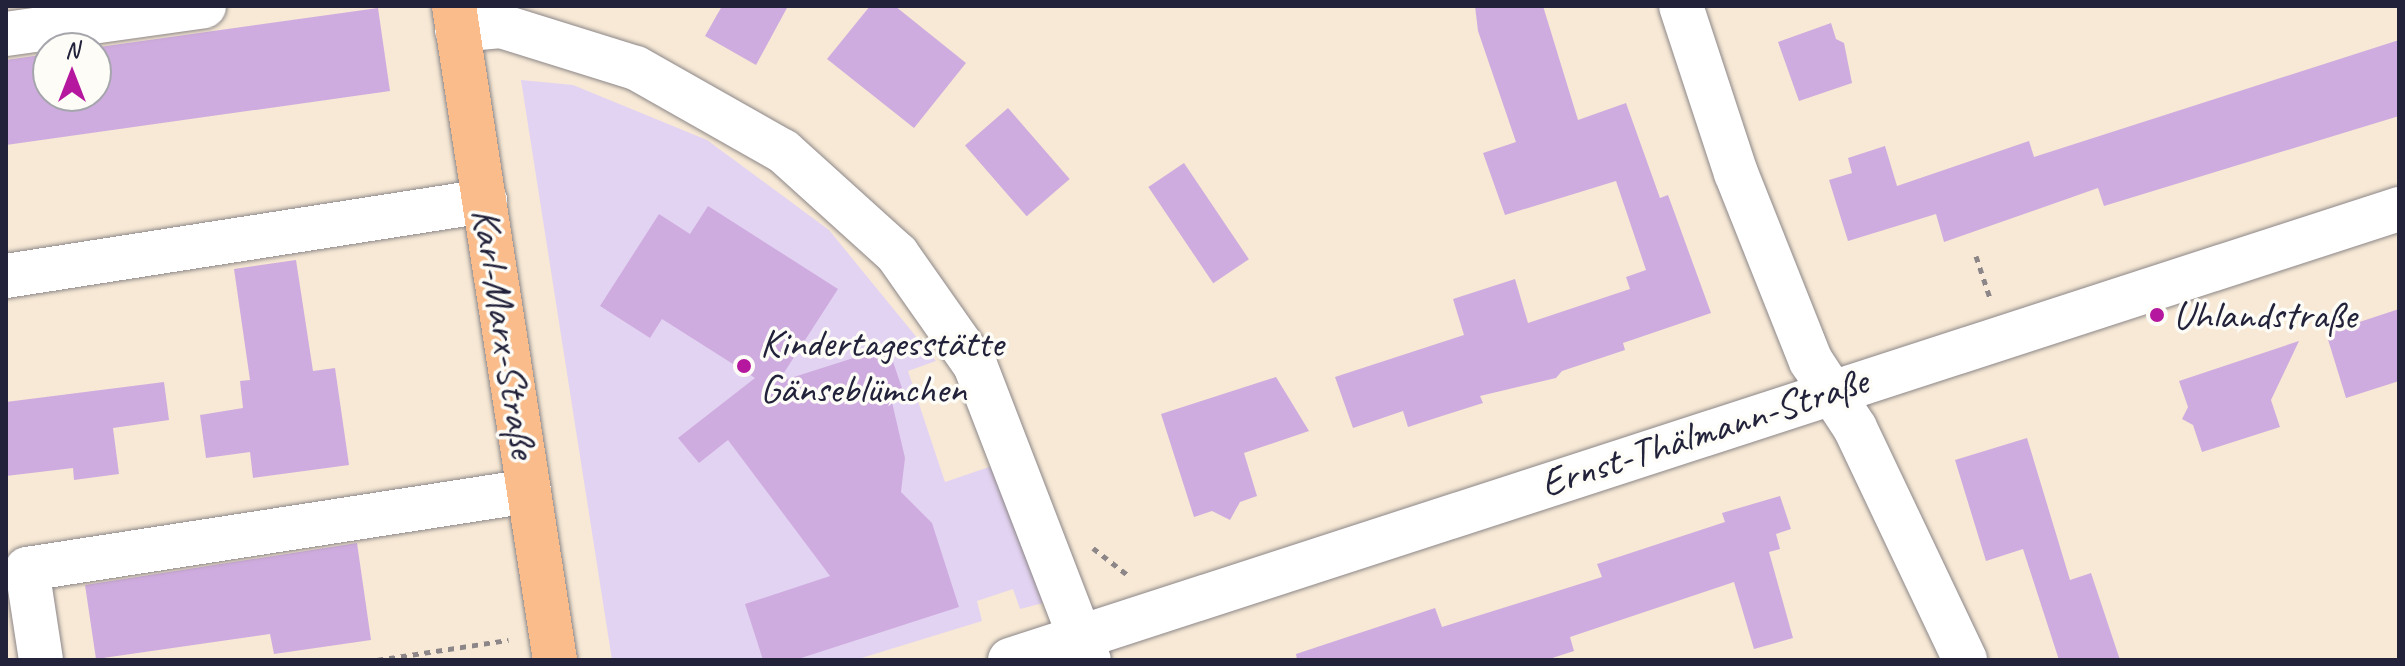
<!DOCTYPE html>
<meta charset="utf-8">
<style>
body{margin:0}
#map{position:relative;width:2405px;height:666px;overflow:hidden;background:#f7e9d5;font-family:Caveat,sans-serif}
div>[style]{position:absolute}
.built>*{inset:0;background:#e3d3f2}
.building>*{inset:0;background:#cfacdf;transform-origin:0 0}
.path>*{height:5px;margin-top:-2.5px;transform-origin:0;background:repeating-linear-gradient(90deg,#8c8688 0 6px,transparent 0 12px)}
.roads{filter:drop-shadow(0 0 2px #8c8688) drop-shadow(0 0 2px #8c8688)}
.minor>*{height:44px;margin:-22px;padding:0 22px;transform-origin:22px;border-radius:22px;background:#fff}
.major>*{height:44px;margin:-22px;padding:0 22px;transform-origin:22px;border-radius:22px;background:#f9bc8a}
.dots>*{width:22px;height:22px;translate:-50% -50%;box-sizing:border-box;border:4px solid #fdfcf7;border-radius:50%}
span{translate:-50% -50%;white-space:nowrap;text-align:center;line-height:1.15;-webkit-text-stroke:7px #fdfcf7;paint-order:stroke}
.poi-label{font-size:40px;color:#22223b}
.left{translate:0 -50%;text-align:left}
.street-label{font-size:40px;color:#22223b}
.frame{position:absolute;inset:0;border:8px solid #22223b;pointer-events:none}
.north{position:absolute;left:32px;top:32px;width:80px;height:80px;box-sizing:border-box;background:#fdfcf7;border:2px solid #a5a5ac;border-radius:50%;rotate:0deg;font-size:22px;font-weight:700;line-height:32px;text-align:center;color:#22223b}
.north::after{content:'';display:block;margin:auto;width:28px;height:36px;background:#b5179e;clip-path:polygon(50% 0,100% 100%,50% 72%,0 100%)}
</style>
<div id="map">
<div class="built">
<div style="clip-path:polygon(521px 80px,573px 85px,707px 140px,829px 230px,936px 361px,908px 371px,945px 482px,992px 466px,1043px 603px,1020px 609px,1013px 589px,977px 601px,982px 621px,855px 660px,612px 660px)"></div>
</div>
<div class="building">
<div style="clip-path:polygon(722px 6px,788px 6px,756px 65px,705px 36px)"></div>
<div style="clip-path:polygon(870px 6px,895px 6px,966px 63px,914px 128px,827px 59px)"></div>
<div style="clip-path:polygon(1475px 6px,1543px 6px,1578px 120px,1626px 103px,1660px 198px,1668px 195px,1711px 313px,1623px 343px,1625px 350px,1562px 371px,1556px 378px,1480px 396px,1483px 403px,1445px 415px,1408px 427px,1403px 411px,1353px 428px,1335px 377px,1464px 335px,1453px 299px,1515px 279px,1528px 323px,1630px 289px,1626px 277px,1646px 270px,1616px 181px,1505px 215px,1483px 153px,1516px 142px,1478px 31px)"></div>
<div style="clip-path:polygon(378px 8px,390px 91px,6px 145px,6px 60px,48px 54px,48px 96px,96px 96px,96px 48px,92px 48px)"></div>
<div style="clip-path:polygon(1831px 23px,1836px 39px,1844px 43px,1852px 83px,1799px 101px,1778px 42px)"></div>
<div style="clip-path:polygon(2399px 40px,2399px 116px,2104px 206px,2098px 188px,1944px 242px,1936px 214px,1848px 241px,1829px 180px,1852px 173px,1848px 158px,1885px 146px,1897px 186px,2029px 141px,2034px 157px)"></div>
<div style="left:1008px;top:108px;width:94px;height:57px;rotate:49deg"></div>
<div style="left:1184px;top:163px;width:116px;height:43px;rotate:56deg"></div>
<div style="clip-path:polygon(708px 206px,838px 289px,778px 382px,888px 347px,904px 394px,891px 398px,905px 458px,901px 492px,932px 523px,959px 607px,795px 660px,763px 660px,745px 604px,830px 576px,728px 440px,699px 463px,678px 438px,755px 378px,662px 319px,650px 338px,600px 306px,659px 214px,690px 234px)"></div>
<div style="clip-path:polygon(296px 260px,313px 371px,335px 368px,349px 465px,253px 478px,250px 452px,206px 458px,200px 415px,243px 408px,240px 381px,250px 380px,234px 269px)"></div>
<div style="clip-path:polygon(2399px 309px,2399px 381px,2346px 398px,2326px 333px)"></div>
<div style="clip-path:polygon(2299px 341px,2271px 400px,2280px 427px,2202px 452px,2193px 425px,2182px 419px,2188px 407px,2179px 381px)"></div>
<div style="clip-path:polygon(1276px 377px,1309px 431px,1244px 453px,1257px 496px,1240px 502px,1230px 520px,1212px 511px,1194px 517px,1161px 414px)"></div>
<div style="clip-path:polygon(164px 382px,169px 420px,113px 428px,119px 474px,74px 480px,73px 468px,6px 476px,6px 402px)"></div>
<div style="clip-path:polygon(2027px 438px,2070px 580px,2091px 573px,2120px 660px,2059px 660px,2023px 549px,1986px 561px,1955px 460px)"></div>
<div style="clip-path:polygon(1780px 496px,1791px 529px,1776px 534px,1780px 549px,1769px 552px,1793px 638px,1754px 649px,1734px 582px,1570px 637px,1574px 651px,1546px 660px,1297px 660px,1296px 654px,1435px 608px,1442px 627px,1602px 577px,1597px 564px,1725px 522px,1722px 513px)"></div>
<div style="clip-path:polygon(357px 543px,371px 640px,274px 654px,270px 634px,96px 659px,85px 585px)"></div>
</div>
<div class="path">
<div style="left:1976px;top:256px;width:44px;rotate:71.6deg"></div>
<div style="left:1093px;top:548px;width:46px;rotate:37.9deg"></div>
<div style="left:377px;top:660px;width:133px;rotate:-8.7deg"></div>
</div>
<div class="roads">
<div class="minor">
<div style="left:1681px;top:6px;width:176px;rotate:71.8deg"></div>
<div style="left:1736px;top:173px;width:202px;rotate:68.3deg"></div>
<div style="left:1811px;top:361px;width:80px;rotate:56.7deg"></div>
<div style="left:1855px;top:428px;width:257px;rotate:64.6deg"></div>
<div style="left:457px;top:30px;width:44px;rotate:-5.2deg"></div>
<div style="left:501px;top:26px;width:141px;rotate:17.3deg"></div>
<div style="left:636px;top:68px;width:169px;rotate:29.5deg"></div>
<div style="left:783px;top:151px;width:154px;rotate:42.1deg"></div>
<div style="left:897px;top:254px;width:136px;rotate:54.9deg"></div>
<div style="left:975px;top:365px;width:316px;rotate:68.9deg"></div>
<div style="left:6px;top:34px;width:200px;rotate:-8deg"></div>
<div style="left:6px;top:276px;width:485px;rotate:-8.9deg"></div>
<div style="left:41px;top:660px;width:92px;rotate:-98.7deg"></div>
<div style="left:27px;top:569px;width:508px;rotate:-8.83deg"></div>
<div style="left:1010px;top:660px;width:1460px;rotate:-17.99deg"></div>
</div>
<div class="major">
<div style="left:454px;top:6px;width:662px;rotate:81.22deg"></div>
</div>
</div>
<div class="dots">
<div style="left:2157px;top:315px;background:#b5179e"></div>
<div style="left:744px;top:366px;background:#b5179e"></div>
</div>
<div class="poi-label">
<span class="left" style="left:2173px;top:315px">Uhlandstraße</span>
<span class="left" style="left:760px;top:366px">Kindertagesstätte<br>Gänseblümchen</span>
</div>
<div class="street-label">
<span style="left:505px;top:333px;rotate:81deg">Karl-Marx-Straße</span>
<span style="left:1704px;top:432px;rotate:-18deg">Ernst-Thälmann-Straße</span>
</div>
<div class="frame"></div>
<div class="north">N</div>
</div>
